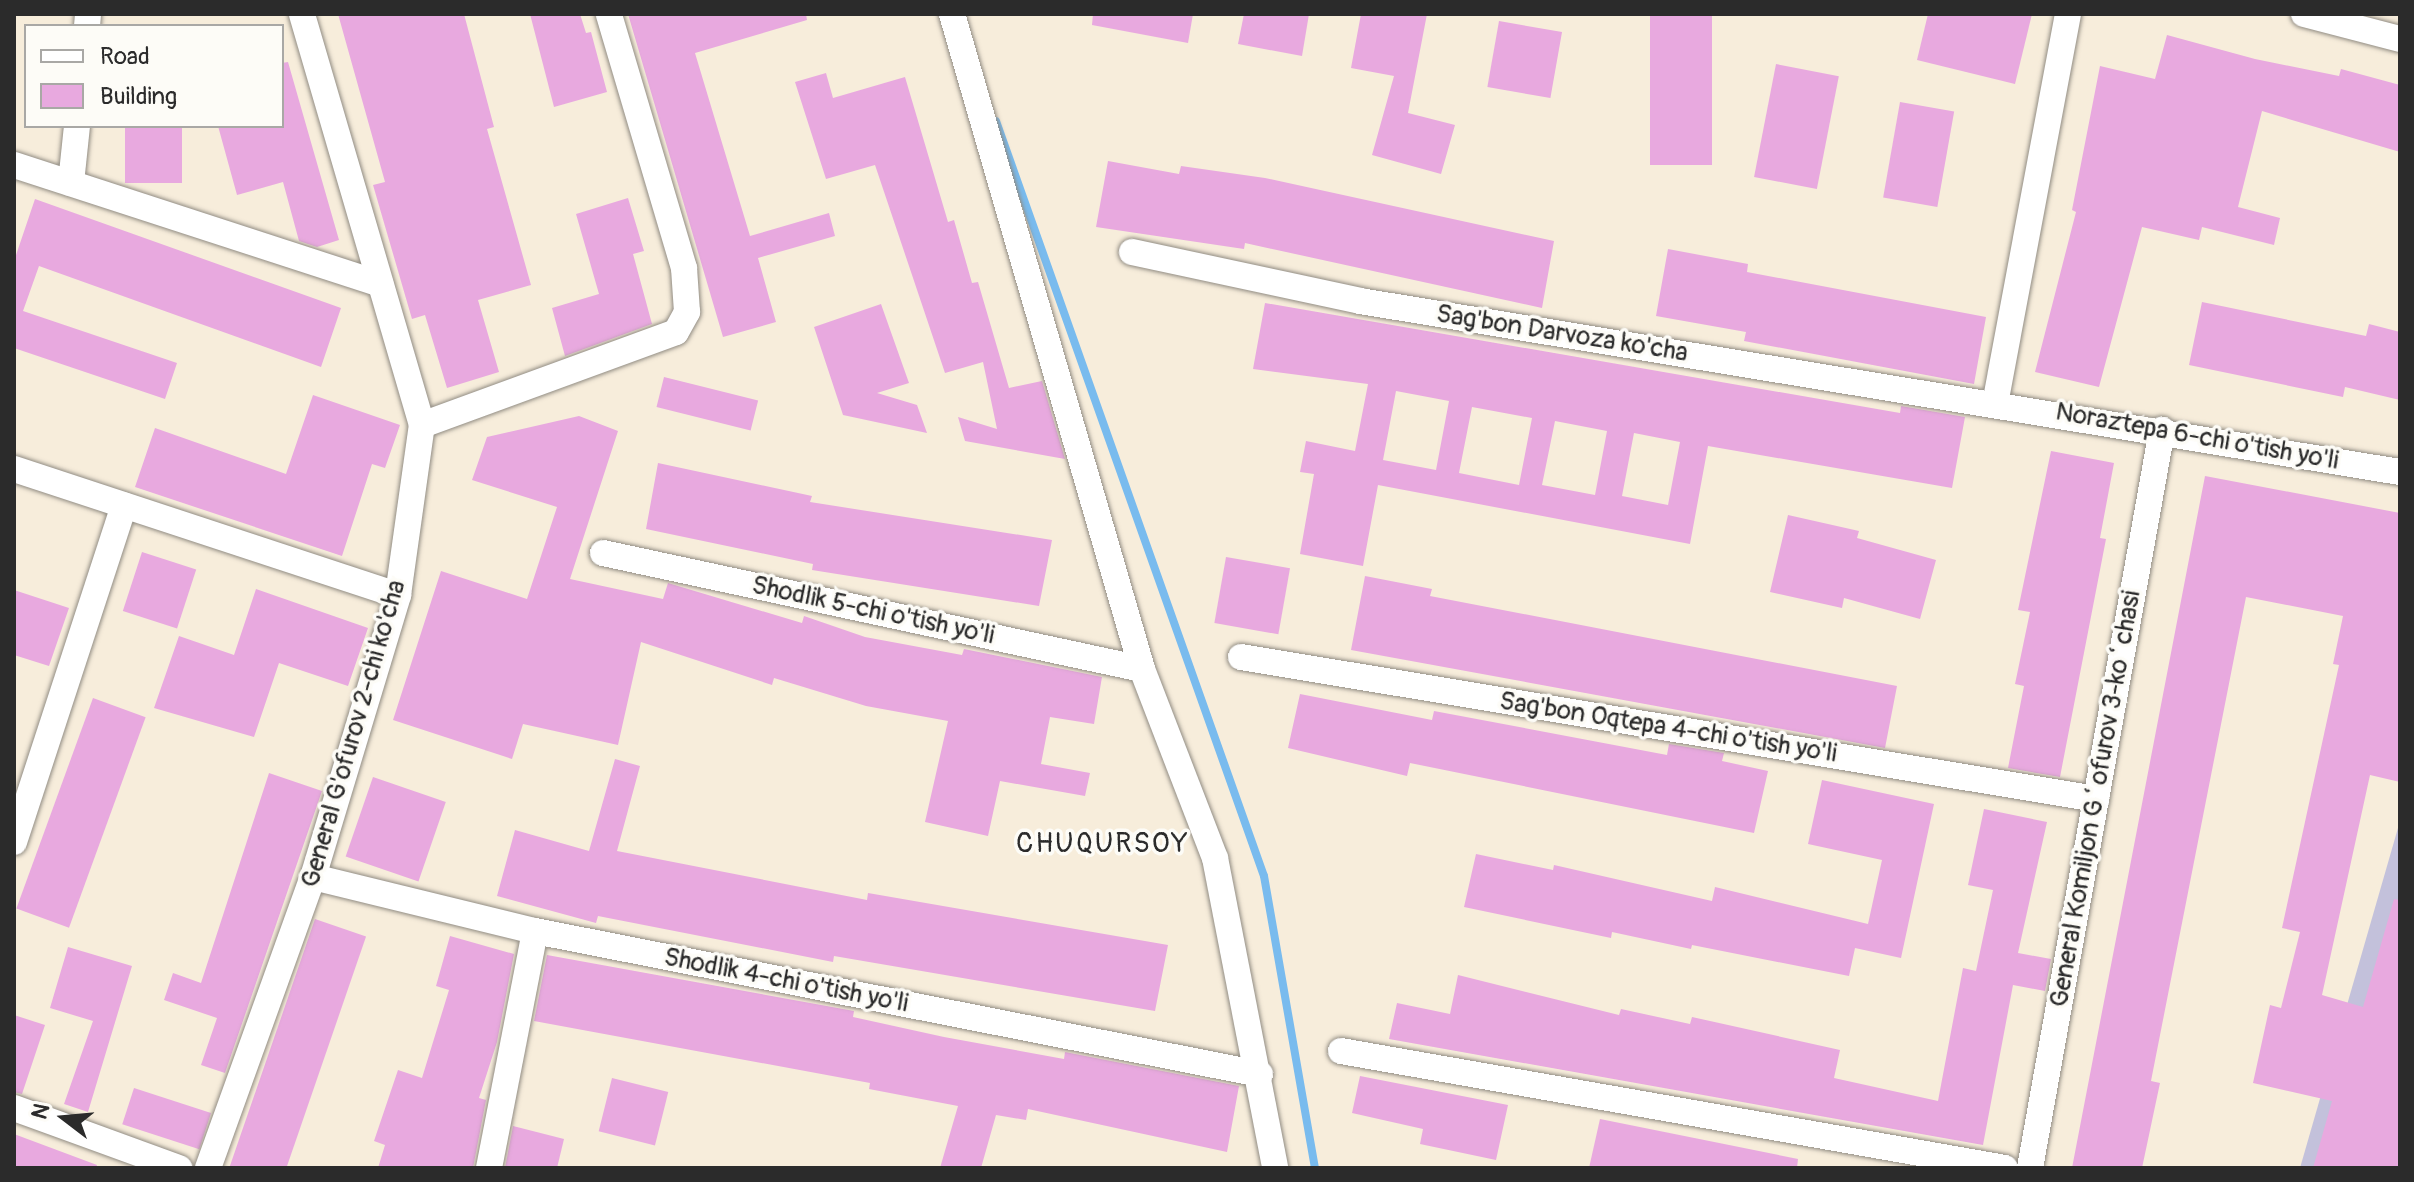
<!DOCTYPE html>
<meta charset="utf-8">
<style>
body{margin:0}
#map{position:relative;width:2414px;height:1182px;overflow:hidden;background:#f7eddb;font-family:Pangolin,sans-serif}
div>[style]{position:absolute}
.industrial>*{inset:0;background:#c3c1db}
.stream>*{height:8px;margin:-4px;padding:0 4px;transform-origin:4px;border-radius:4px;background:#79bbee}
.building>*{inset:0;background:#e8a9df;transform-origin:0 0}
.roads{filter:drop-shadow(0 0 2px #918c83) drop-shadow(0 0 2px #918c83)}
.minor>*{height:26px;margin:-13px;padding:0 13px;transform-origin:13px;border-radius:13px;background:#fff}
span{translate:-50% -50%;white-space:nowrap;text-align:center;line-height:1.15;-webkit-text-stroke:7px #fdfcf7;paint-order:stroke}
.street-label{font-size:26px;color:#2b2b2b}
.neighbourhood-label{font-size:28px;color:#2b2b2b;letter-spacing:2px}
.frame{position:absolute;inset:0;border:16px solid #2b2b2b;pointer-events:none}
.legend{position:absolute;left:24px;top:24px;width:260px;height:104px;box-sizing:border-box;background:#fdfcf7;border:2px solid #a9a8a5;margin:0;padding:10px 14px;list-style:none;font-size:24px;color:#2b2b2b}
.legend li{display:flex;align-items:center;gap:16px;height:40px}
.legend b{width:40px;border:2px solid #a9a8a5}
.north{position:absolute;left:24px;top:1078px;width:80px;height:80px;-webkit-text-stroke:6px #fdfcf7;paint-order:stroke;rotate:286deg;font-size:22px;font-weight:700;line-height:32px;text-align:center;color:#2b2b2b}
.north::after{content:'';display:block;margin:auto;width:28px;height:36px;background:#2b2b2b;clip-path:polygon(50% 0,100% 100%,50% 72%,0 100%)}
</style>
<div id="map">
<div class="industrial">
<div style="clip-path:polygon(2400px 821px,2400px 1168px,2300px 1168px)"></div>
</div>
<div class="stream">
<div style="left:996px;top:121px;width:801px;rotate:70.46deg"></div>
<div style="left:1264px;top:876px;width:296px;rotate:80.1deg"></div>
</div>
<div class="building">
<div style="clip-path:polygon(338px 14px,464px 14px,494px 127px,487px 129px,531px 285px,478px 300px,499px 372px,447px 388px,425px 315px,412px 319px,373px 185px,385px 182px)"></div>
<div style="clip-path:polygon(530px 14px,580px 14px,586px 33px,591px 32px,607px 92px,554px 107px)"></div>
<div style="clip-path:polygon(628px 14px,806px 14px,807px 20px,695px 53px,750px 236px,829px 213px,835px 236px,758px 258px,776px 322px,723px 337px)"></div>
<div style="clip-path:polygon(1093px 14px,1193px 14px,1188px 43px,1092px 25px)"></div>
<div style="clip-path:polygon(1244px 14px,1309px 14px,1302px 56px,1238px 44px)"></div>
<div style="clip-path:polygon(1361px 14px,1427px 14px,1408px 113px,1455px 125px,1441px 174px,1372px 155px,1394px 76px,1351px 68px)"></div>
<div style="left:1650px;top:14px;width:62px;height:151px"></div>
<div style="clip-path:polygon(1928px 14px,2032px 14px,2015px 84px,1917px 60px)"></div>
<div style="left:1499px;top:21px;width:64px;height:67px;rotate:10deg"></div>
<div style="clip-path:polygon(2167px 35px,2255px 59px,2339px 76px,2341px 69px,2400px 85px,2400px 152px,2262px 111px,2238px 207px,2280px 218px,2274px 245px,2202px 227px,2199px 240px,2142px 227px,2099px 387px,2035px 372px,2076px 212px,2072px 210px,2100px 66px,2155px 79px)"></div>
<div style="clip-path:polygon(288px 62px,339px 240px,317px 247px,299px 241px,283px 182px,237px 195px,218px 126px,282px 126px,282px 63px)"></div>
<div style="left:1776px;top:64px;width:64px;height:115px;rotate:11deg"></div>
<div style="clip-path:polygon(826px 73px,833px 98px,905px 77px,948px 222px,954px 220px,972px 283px,978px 282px,1009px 388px,1042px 381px,1065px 459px,965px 441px,958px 417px,997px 429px,983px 362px,945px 373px,875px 165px,826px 179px,795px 82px)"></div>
<div style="left:1900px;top:102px;width:55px;height:97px;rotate:10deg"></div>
<div style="left:125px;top:126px;width:57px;height:57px"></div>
<div style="clip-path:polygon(1108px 161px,1179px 174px,1181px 166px,1265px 178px,1554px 241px,1542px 308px,1245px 243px,1244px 249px,1096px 227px)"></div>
<div style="clip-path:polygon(628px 198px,644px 251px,633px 254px,652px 324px,565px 356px,552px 308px,599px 294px,576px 214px)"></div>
<div style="clip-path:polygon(35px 199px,341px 308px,321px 367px,39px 266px,23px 311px,177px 363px,165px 399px,14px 348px,14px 261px)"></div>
<div style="clip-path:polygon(1668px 249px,1748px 264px,1747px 272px,1986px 317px,1974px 384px,1744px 341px,1746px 332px,1656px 316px)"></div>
<div style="clip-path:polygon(2202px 302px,2366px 336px,2369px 324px,2400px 332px,2400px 400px,2345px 387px,2343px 397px,2189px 365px)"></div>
<div style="clip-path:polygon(evenodd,1265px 303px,1900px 413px,1901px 406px,1965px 417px,1952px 488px,1708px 446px,1690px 544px,1378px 485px,1363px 566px,1300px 554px,1314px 474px,1300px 472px,1306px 441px,1355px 451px,1368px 384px,1253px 369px,1265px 303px,1396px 391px,1449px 401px,1436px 470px,1383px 460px,1396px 391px,1265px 303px,1472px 407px,1532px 418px,1519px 485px,1459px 473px,1472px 407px,1265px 303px,1555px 421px,1607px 431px,1595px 495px,1542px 485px,1555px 421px,1265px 303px,1634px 433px,1680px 442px,1668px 505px,1622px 496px,1634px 433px)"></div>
<div style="clip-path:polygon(881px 304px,909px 383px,877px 393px,917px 405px,927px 433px,843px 415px,814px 327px)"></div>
<div style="left:664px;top:377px;width:97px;height:31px;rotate:14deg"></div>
<div style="clip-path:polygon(313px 395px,400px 425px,385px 468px,372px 464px,342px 556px,135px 487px,155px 428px,286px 474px)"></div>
<div style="clip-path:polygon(579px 416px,618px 431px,570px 579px,663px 599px,668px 583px,802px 623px,804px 616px,865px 637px,962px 655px,964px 649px,1102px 677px,1094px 724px,1050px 717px,1041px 764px,1090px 773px,1085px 796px,1000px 781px,988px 836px,925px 822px,948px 721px,866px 706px,774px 678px,772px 685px,641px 642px,618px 745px,523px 724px,512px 759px,393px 720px,441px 571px,527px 599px,557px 507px,472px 480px,487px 437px)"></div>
<div style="clip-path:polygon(2051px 451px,2114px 463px,2100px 538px,2106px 539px,2060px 777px,2008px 768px,2024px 686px,2015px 684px,2030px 612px,2018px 610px)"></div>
<div style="clip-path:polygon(658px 463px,812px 496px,810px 502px,1052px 540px,1039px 606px,812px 570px,813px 564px,646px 529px)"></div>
<div style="clip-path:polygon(2205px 476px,2400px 513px,2400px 782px,2370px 775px,2322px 995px,2363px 1007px,2394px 899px,2400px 900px,2400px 1168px,2313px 1168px,2332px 1101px,2253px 1083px,2270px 1005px,2281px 1008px,2300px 932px,2282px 928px,2339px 665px,2333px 664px,2343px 616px,2246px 597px,2151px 1081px,2160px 1083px,2142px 1168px,2072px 1168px)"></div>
<div style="clip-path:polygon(1788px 515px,1859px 531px,1857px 538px,1936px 560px,1920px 619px,1844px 598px,1842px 608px,1770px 592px)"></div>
<div style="left:142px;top:552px;width:57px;height:62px;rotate:18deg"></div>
<div style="left:1226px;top:557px;width:65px;height:67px;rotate:10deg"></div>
<div style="clip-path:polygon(1365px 576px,1432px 589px,1430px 596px,1897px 686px,1885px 748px,1351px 650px)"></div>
<div style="clip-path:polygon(256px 589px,368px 628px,348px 686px,279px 663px,254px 737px,154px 708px,179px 636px,234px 655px)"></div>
<div style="clip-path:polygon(14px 590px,69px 608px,49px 666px,14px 655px)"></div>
<div style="clip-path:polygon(1300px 694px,1432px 720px,1434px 711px,1667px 755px,1669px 744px,1724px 753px,1722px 761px,1768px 771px,1754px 833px,1410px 763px,1407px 776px,1288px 748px)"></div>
<div style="left:93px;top:698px;width:56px;height:224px;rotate:20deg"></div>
<div style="clip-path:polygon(615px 759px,640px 766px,617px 851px,867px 900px,868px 893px,1168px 945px,1155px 1011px,834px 956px,833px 962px,598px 916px,596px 923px,497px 896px,515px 830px,589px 851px)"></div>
<div style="clip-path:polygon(269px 773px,322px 791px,225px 1073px,201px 1065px,217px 1018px,164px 1000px,173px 973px,201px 983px)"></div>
<div style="left:373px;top:777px;width:77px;height:84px;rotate:19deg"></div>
<div style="clip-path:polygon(1822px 780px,1934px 804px,1901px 958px,1855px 948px,1849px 976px,1692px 945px,1691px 949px,1612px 932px,1611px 938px,1464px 907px,1476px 854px,1553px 870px,1554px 865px,1712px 901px,1715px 887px,1868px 924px,1882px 860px,1808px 844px)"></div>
<div style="clip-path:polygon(1984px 809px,2047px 822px,2018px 953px,2051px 959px,2045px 991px,2013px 985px,1983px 1145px,1389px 1039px,1397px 1003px,1450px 1014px,1458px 975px,1619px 1015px,1621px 1009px,1690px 1024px,1692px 1017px,1840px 1050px,1834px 1078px,1938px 1101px,1963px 968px,1976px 971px,1993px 890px,1968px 885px)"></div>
<div style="left:315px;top:919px;width:54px;height:264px;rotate:19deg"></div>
<div style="clip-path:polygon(450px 936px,514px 954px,497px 1042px,479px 1098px,486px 1100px,473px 1168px,378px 1168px,385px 1145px,374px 1141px,398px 1070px,422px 1078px,449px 990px,436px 986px)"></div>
<div style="clip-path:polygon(68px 947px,132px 966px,88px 1112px,64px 1104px,93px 1021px,50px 1008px)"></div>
<div style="clip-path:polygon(547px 955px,854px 1011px,853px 1017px,944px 1037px,1064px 1059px,1065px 1052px,1239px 1086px,1227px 1152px,1028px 1109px,1026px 1120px,996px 1115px,981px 1168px,940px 1168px,958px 1106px,869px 1089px,870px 1083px,534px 1021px)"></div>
<div style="clip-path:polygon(14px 1015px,45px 1025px,22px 1094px,14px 1092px)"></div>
<div style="clip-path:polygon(1360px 1076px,1508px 1105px,1496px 1160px,1420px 1144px,1423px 1129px,1352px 1113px)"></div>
<div style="left:612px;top:1078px;width:58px;height:55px;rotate:14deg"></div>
<div style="left:134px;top:1088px;width:81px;height:38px;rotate:18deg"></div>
<div style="clip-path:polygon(1600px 1119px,1798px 1159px,1797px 1168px,1589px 1168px)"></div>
<div style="clip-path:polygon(513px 1126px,564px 1139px,557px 1168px,505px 1168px)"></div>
<div style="clip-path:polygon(14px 1134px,97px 1165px,96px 1168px,14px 1168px)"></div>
</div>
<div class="roads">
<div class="minor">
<div style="left:952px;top:14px;width:682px;rotate:73.82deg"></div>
<div style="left:1142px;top:669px;width:203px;rotate:68.9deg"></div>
<div style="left:1215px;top:858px;width:316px;rotate:79deg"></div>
<div style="left:2304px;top:14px;width:99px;rotate:14.6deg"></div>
<div style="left:87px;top:26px;width:12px;rotate:-85deg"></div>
<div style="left:14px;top:165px;width:385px;rotate:18deg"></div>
<div style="left:71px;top:183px;width:57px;rotate:-84deg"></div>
<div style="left:1132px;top:252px;width:233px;rotate:12.1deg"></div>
<div style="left:1360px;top:301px;width:1054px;rotate:9.34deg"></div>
<div style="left:1995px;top:404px;width:397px;rotate:-79.4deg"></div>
<div style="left:422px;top:425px;width:270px;rotate:-20.1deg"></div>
<div style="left:676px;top:332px;width:23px;rotate:-61deg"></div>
<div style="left:687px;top:312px;width:44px;rotate:-93.9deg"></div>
<div style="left:684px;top:268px;width:265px;rotate:-106.5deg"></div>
<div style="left:14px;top:469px;width:404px;rotate:18.2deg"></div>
<div style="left:603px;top:553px;width:551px;rotate:12.15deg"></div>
<div style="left:1241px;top:657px;width:867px;rotate:9.43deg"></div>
<div style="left:14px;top:842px;width:354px;rotate:-71.9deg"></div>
<div style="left:313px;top:877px;width:228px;rotate:13.7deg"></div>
<div style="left:535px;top:931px;width:739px;rotate:11.16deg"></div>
<div style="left:1341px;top:1051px;width:674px;rotate:9.99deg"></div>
<div style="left:14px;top:1108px;width:176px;rotate:20deg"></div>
<div style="left:208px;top:1168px;width:309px;rotate:-70.2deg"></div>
<div style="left:313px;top:877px;width:295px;rotate:-73.2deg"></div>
<div style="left:398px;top:595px;width:172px;rotate:-82deg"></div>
<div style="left:422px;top:425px;width:428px;rotate:-106.3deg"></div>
<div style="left:489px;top:1168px;width:241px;rotate:-79deg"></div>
<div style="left:2030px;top:1168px;width:750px;rotate:-79.86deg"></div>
</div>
</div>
<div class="street-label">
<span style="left:1562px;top:334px;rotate:9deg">Sag'bon Darvoza ko'cha</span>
<span style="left:2197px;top:437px;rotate:10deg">Noraztepa 6-chi o'tish yo'li</span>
<span style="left:873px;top:611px;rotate:12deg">Shodlik 5-chi o'tish yo'li</span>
<span style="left:1668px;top:728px;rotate:9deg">Sag'bon Oqtepa 4-chi o'tish yo'li</span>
<span style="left:354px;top:734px;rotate:-74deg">General G'ofurov 2-chi ko'cha</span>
<span style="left:2096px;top:799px;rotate:-80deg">General Komiljon Gʻofurov 3-koʻchasi</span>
<span style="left:786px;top:981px;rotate:11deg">Shodlik 4-chi o'tish yo'li</span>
</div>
<div class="neighbourhood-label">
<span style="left:1103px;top:844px">CHUQURSOY</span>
</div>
<div class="frame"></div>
<ul class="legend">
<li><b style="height:10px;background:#fff"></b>Road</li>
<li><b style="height:22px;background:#e8a9df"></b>Building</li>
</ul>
<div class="north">N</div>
</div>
